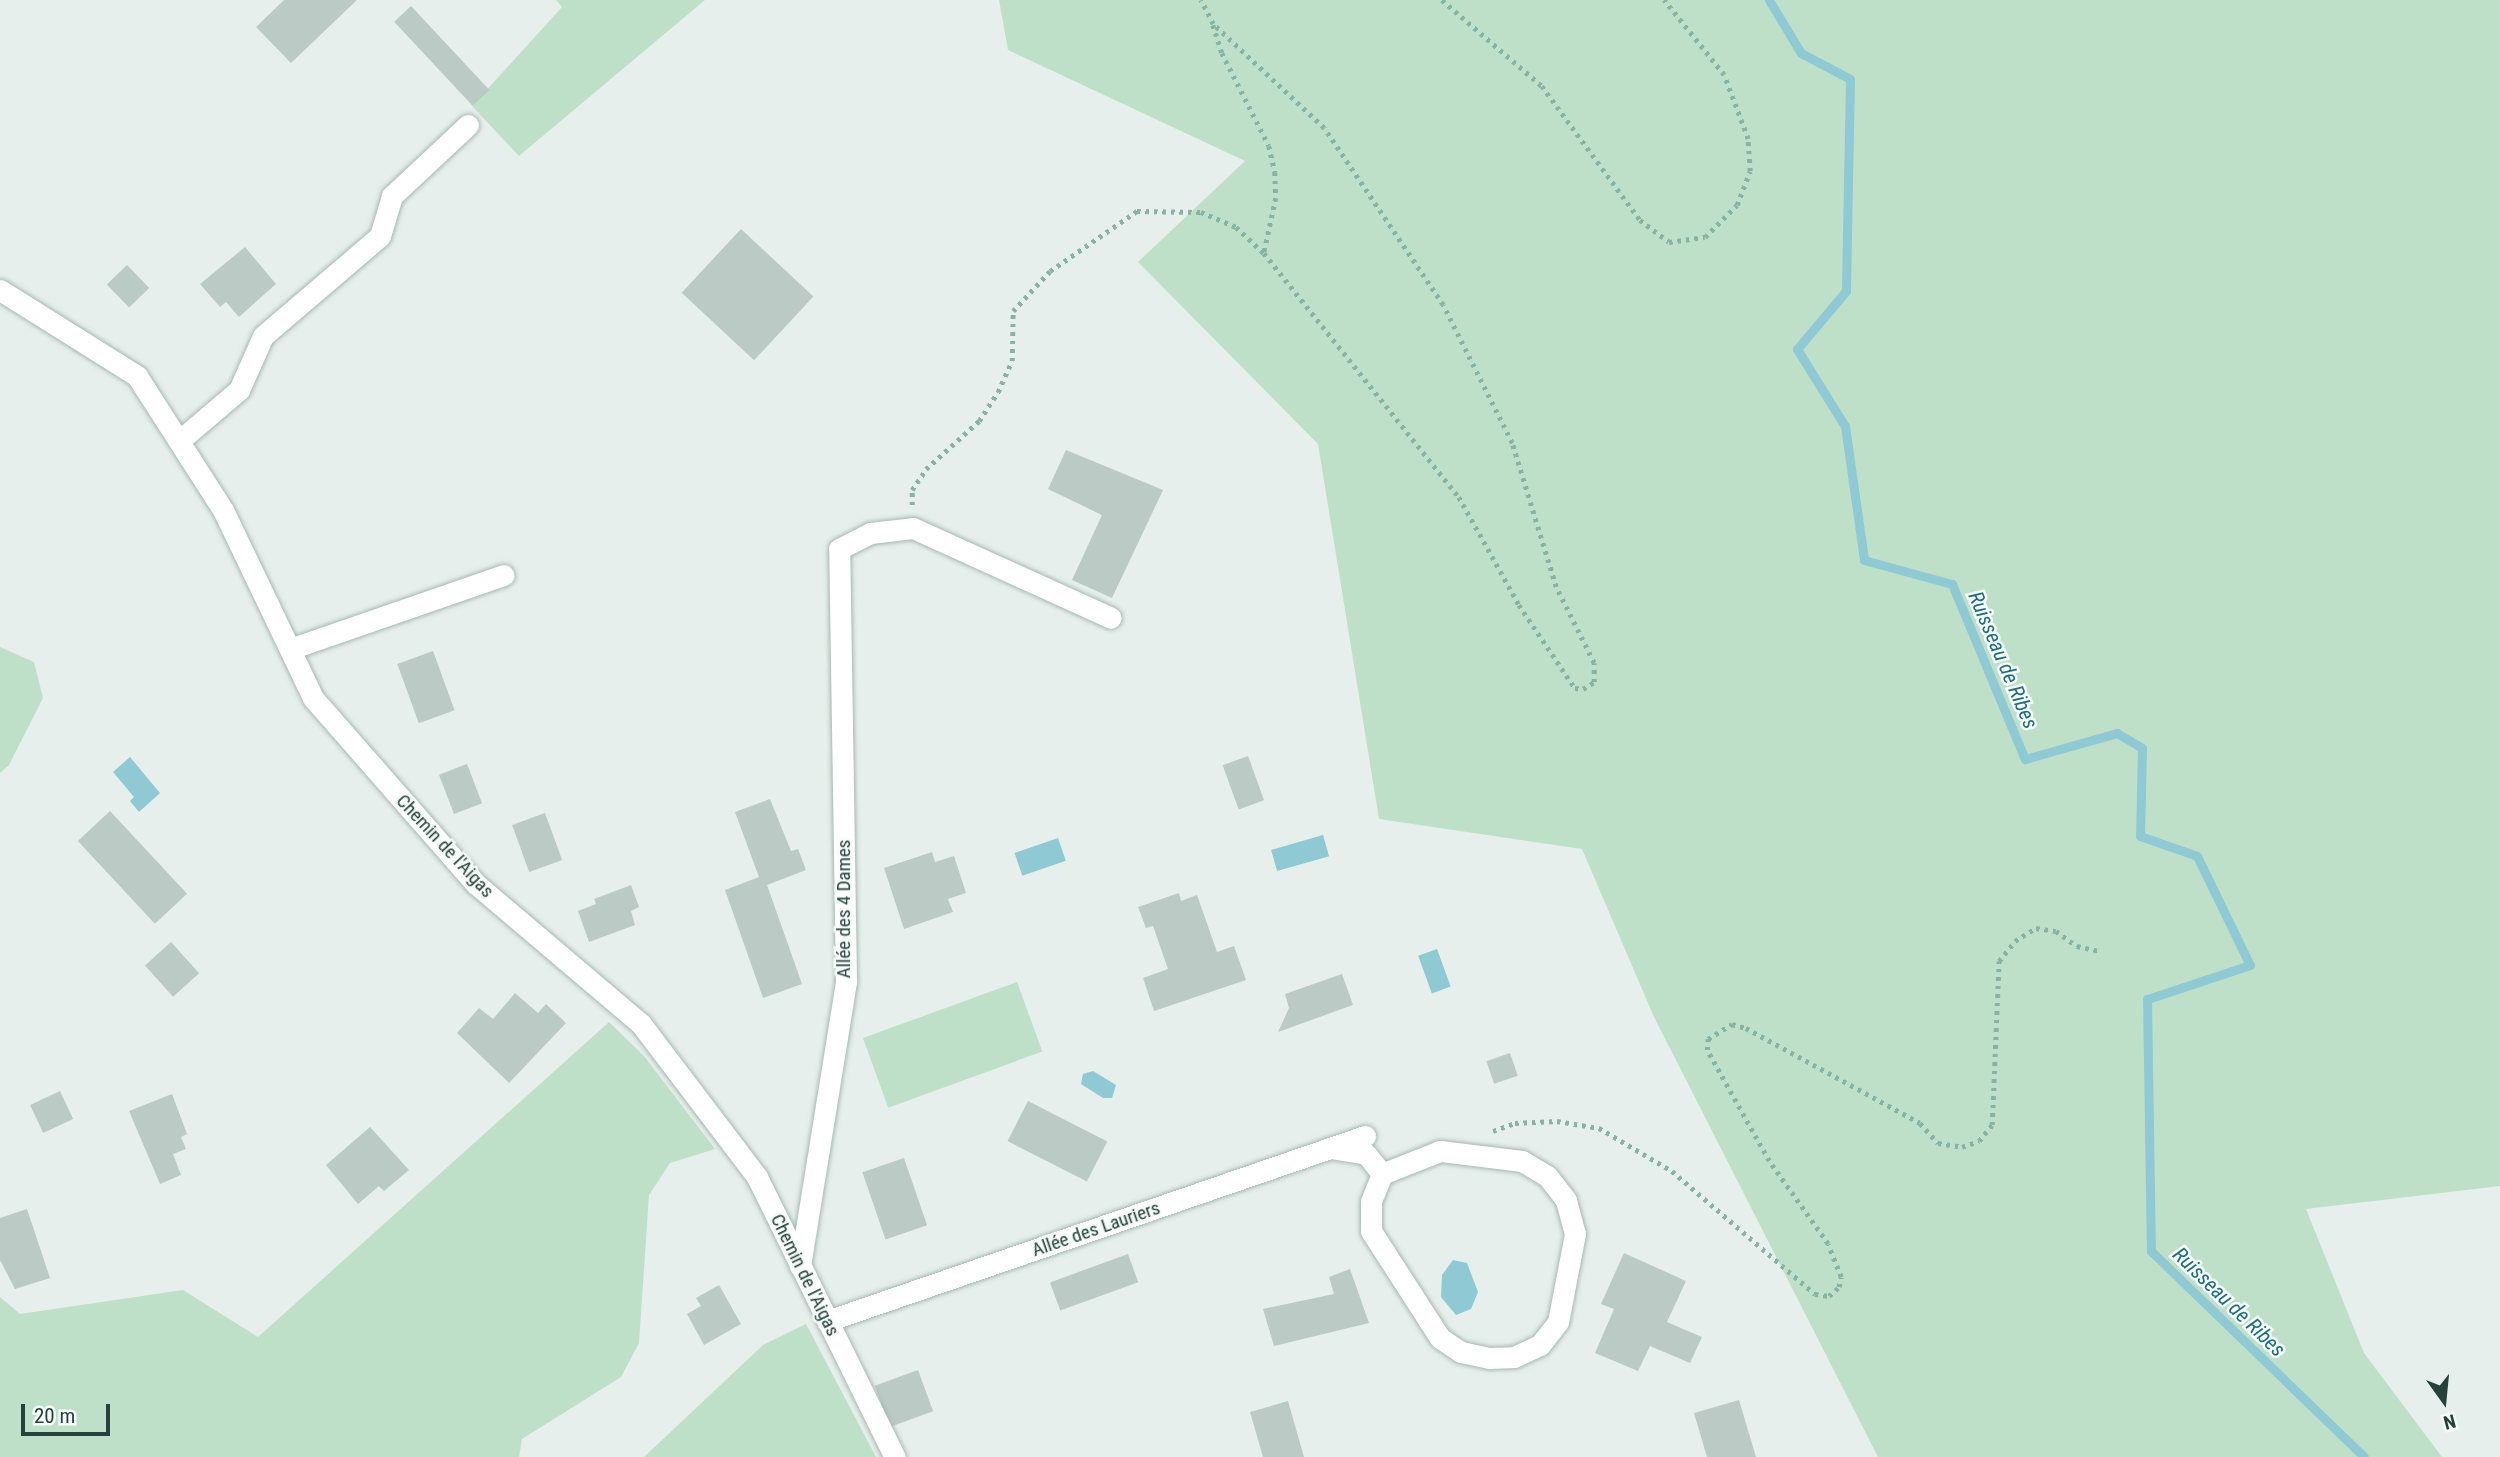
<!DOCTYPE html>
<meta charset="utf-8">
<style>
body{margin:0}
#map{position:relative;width:2500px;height:1457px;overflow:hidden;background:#e6efeb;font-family:"Roboto Condensed",sans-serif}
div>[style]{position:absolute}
.green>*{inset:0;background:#bfe0c8;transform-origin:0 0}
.water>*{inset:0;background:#8ec9d4;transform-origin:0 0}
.stream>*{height:9px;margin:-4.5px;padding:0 4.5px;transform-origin:4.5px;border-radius:4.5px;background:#8ec9d4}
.building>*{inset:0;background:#bbcac4;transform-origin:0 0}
.path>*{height:4.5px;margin-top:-2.25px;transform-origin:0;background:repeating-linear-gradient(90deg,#86b3a5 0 3.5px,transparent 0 8.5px)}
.roads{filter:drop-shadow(0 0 2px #a8b8b2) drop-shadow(0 0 2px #a8b8b2)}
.minor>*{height:21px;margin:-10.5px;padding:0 10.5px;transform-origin:10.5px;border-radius:10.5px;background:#fff}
span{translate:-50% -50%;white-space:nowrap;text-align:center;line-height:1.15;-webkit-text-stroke:5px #f7fbf9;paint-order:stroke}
.street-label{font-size:19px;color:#24423a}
.water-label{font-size:21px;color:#1c6f80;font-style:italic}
.north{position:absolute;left:2409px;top:1366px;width:70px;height:70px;-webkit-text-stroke:5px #f7fbf9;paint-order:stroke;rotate:165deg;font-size:19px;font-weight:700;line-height:28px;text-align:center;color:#24423a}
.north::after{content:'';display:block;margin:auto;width:24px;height:32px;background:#24423a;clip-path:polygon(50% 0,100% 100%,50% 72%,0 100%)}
.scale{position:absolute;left:21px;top:1404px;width:89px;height:32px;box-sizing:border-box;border:4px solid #24423a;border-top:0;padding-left:9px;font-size:21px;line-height:24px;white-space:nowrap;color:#24423a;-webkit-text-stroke:5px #f7fbf9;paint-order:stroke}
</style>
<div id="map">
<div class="green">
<div style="clip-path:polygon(556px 0,705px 0,519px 156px,472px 106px,562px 7px)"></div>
<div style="clip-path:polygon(999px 0,2500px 0,2500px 1186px,2306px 1209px,2364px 1353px,2442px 1457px,1878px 1457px,1654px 1017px,1582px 849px,1379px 819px,1318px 444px,1138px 262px,1245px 161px,1008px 50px)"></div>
<div style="clip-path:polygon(0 647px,34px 662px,43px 698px,9px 765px,0 773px)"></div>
<div style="left:1017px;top:982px;width:74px;height:164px;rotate:70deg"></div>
<div style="clip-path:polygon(609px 1022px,644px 1056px,715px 1149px,670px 1163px,649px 1195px,639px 1343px,621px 1377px,522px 1439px,519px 1457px,0 1457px,0 1297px,20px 1314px,183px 1290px,258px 1337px)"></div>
<div style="clip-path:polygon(806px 1324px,876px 1457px,644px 1457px,763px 1345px)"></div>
</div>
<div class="water">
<div style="clip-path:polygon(130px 757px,160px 793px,139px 812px,130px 801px,134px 797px,113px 772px)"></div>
<div style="left:1323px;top:835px;width:22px;height:54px;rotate:74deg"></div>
<div style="left:1058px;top:838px;width:24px;height:46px;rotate:71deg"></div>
<div style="left:1437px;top:949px;width:40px;height:20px;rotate:70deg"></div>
<div style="clip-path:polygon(1093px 1071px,1116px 1085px,1112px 1098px,1103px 1098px,1081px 1084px,1083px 1074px)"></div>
<div style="clip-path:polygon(1453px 1260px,1467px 1263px,1478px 1292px,1471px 1309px,1456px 1315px,1441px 1297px,1442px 1275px)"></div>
</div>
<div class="stream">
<div style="left:1769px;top:0;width:62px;rotate:58.9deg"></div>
<div style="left:1801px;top:53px;width:55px;rotate:28deg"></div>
<div style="left:1850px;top:79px;width:212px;rotate:91.1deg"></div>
<div style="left:1846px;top:291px;width:76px;rotate:130.2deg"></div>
<div style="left:1797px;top:349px;width:91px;rotate:58.1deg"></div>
<div style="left:1845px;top:426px;width:135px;rotate:81.9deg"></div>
<div style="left:1864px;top:560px;width:91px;rotate:15.3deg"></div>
<div style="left:1952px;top:584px;width:190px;rotate:67.4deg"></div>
<div style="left:2025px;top:759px;width:96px;rotate:-15.8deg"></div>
<div style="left:2117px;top:733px;width:29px;rotate:31deg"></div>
<div style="left:2142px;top:748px;width:88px;rotate:91.3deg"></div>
<div style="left:2140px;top:836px;width:60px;rotate:19.3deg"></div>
<div style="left:2197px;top:856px;width:121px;rotate:64.1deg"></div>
<div style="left:2250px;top:965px;width:108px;rotate:161.7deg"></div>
<div style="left:2147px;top:999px;width:252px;rotate:89.1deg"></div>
<div style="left:2151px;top:1251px;width:296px;rotate:44deg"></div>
</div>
<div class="building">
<div style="clip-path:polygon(284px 0,357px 0,291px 63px,256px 27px)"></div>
<div style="left:411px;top:6px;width:115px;height:23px;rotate:47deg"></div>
<div style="left:741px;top:229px;width:99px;height:87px;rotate:43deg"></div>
<div style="clip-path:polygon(245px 247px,276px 284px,239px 317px,226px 302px,220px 307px,200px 284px)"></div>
<div style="left:127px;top:265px;width:32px;height:28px;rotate:46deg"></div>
<div style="clip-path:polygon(1066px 450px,1163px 490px,1112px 598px,1072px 580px,1102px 515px,1048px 489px)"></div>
<div style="left:433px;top:651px;width:63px;height:38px;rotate:70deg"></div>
<div style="left:1248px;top:756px;width:47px;height:27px;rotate:70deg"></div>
<div style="left:467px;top:764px;width:42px;height:30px;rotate:69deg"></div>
<div style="clip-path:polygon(770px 799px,791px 851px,798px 849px,806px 870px,767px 885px,802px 984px,763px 998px,725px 890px,759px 877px,735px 812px)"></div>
<div style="left:110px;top:811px;width:113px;height:44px;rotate:47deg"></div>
<div style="left:545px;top:813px;width:50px;height:35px;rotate:70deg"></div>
<div style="clip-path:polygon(932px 852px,935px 862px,954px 856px,966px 893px,948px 899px,953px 912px,904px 929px,884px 868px)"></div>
<div style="clip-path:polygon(631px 885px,639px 907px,631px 911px,635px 925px,589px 942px,578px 911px,596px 904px,594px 899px)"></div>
<div style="clip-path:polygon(1179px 893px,1181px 901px,1197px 895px,1217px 952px,1234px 946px,1246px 980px,1154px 1011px,1143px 978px,1168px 969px,1153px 926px,1146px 928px,1138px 907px)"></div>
<div style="left:171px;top:942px;width:42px;height:35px;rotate:48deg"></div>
<div style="clip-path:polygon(1342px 974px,1353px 1005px,1278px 1032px,1289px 1008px,1285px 994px)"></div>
<div style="clip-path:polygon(515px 993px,538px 1013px,546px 1004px,566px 1023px,509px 1083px,457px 1033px,479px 1008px,493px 1019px)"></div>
<div style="left:1510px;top:1053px;width:24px;height:25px;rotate:71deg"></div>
<div style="left:60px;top:1091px;width:31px;height:33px;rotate:65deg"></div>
<div style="clip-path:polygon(172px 1094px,187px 1134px,181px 1137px,186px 1149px,173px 1154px,181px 1175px,160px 1184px,129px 1111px)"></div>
<div style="left:1028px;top:1101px;width:89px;height:45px;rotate:27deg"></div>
<div style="clip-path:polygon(370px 1127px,409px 1170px,384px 1191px,379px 1186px,358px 1204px,326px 1165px)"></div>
<div style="left:904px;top:1158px;width:71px;height:44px;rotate:71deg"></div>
<div style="clip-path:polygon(27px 1209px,50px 1278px,15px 1289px,0 1260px,0 1218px)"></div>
<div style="clip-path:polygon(1624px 1253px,1686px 1281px,1667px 1322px,1702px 1337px,1690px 1363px,1650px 1346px,1638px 1371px,1595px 1353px,1614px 1309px,1601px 1304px)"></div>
<div style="left:1128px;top:1254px;width:30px;height:83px;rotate:70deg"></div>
<div style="clip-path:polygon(1350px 1269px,1369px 1323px,1274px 1346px,1263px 1309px,1334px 1294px,1329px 1277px)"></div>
<div style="clip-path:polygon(719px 1285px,741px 1324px,704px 1345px,687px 1314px,701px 1306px,696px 1298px)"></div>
<div style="left:918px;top:1370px;width:44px;height:46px;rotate:70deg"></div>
<div style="clip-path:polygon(1739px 1400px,1756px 1457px,1707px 1457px,1694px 1413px)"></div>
<div style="clip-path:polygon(1288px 1401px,1304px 1457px,1263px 1457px,1250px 1412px)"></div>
</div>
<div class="path">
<div style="left:1442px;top:0;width:132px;rotate:40.7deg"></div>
<div style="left:1542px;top:86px;width:166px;rotate:53.8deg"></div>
<div style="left:1640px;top:220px;width:36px;rotate:37deg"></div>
<div style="left:1669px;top:242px;width:36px;rotate:-8deg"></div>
<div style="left:1705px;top:237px;width:45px;rotate:-45deg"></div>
<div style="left:1737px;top:205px;width:36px;rotate:-69deg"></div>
<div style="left:1750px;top:171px;width:32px;rotate:-94deg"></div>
<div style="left:1748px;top:139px;width:68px;rotate:-110.6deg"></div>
<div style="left:1724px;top:75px;width:96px;rotate:-128.7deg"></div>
<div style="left:1213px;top:25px;width:29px;rotate:72deg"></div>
<div style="left:1222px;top:53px;width:104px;rotate:63.2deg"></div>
<div style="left:1269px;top:146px;width:27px;rotate:77deg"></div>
<div style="left:1275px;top:172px;width:26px;rotate:88deg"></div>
<div style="left:1276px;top:198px;width:56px;rotate:102.3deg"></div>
<div style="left:912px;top:505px;width:15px;rotate:-90deg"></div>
<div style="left:912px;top:490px;width:25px;rotate:-56deg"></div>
<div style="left:926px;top:469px;width:72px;rotate:-42.2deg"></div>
<div style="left:979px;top:421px;width:35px;rotate:-57deg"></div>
<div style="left:998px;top:392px;width:34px;rotate:-66deg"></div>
<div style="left:1012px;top:361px;width:50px;rotate:-88.9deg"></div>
<div style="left:1013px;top:311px;width:54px;rotate:-47.2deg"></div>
<div style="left:1050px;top:271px;width:106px;rotate:-34.6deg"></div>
<div style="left:1137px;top:211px;width:64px;rotate:0.9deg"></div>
<div style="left:1201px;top:212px;width:38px;rotate:23deg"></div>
<div style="left:1236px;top:227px;width:38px;rotate:43deg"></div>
<div style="left:1264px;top:253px;width:312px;rotate:51.4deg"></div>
<div style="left:1459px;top:497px;width:124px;rotate:60.9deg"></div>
<div style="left:1519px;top:605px;width:100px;rotate:56deg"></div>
<div style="left:1575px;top:688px;width:8px;rotate:7deg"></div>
<div style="left:1583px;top:689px;width:13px;rotate:-32deg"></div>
<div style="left:1594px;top:682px;width:19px;rotate:-90deg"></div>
<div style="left:1594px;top:663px;width:85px;rotate:-116.6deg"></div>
<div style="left:1556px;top:587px;width:151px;rotate:-107deg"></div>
<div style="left:1512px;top:443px;width:154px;rotate:-116.6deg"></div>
<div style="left:1443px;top:305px;width:213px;rotate:-123.9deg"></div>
<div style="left:1324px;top:128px;width:152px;rotate:-136.9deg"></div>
<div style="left:1213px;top:24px;width:27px;rotate:-117deg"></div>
<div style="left:1493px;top:1131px;width:23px;rotate:-20deg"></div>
<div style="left:1515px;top:1123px;width:42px;rotate:-2.7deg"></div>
<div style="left:1557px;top:1121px;width:43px;rotate:9.5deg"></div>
<div style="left:1599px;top:1128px;width:85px;rotate:30.5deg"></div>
<div style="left:1672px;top:1171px;width:189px;rotate:40.7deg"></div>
<div style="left:1815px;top:1294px;width:14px;rotate:8deg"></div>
<div style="left:1829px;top:1296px;width:13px;rotate:-42deg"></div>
<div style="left:1839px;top:1287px;width:10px;rotate:-79deg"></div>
<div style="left:1841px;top:1277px;width:35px;rotate:-112deg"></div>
<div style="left:1828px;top:1244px;width:102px;rotate:-125.4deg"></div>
<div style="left:1769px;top:1161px;width:127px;rotate:-119.2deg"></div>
<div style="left:1707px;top:1050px;width:11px;rotate:-85deg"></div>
<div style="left:1708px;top:1039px;width:28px;rotate:-32deg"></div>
<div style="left:1732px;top:1024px;width:15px;rotate:16deg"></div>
<div style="left:1746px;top:1028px;width:198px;rotate:28.6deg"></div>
<div style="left:1920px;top:1123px;width:27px;rotate:48deg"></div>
<div style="left:1938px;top:1143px;width:24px;rotate:9deg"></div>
<div style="left:1962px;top:1147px;width:18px;rotate:-19deg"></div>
<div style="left:1979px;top:1141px;width:21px;rotate:-51deg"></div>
<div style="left:1992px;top:1125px;width:164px;rotate:-87.6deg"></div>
<div style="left:1999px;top:961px;width:26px;rotate:-51deg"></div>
<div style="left:2015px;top:941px;width:25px;rotate:-32deg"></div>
<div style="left:2036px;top:928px;width:20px;rotate:9deg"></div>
<div style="left:2056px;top:931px;width:26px;rotate:36deg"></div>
<div style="left:2077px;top:946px;width:23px;rotate:13deg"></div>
</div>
<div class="roads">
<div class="minor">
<div style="left:0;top:290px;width:162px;rotate:32.1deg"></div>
<div style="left:137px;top:376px;width:159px;rotate:57.3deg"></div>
<div style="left:223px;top:510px;width:208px;rotate:64.4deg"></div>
<div style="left:313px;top:698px;width:247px;rotate:48.8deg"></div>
<div style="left:476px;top:884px;width:216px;rotate:40.3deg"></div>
<div style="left:641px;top:1024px;width:192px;rotate:52.8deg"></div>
<div style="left:757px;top:1177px;width:312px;rotate:63.8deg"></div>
<div style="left:179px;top:441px;width:79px;rotate:-40.4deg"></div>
<div style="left:239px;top:390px;width:59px;rotate:-66deg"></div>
<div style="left:263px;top:336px;width:154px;rotate:-40.5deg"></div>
<div style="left:380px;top:236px;width:42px;rotate:-73.3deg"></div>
<div style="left:392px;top:196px;width:104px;rotate:-43.1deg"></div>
<div style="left:290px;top:649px;width:226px;rotate:-19.1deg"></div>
<div style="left:1330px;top:1148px;width:36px;rotate:9deg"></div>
<div style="left:1366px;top:1154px;width:26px;rotate:51deg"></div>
<div style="left:1382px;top:1174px;width:29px;rotate:112deg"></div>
<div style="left:1371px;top:1201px;width:30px;rotate:90deg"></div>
<div style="left:1371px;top:1231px;width:127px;rotate:57.2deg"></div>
<div style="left:1440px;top:1338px;width:25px;rotate:34deg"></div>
<div style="left:1461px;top:1352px;width:29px;rotate:12deg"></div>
<div style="left:1489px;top:1358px;width:25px;rotate:-2deg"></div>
<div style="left:1514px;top:1357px;width:29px;rotate:-25deg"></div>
<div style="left:1540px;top:1345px;width:29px;rotate:-52deg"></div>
<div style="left:1558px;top:1322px;width:90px;rotate:-79.1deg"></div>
<div style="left:1575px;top:1234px;width:35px;rotate:-105deg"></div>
<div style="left:1566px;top:1200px;width:31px;rotate:-128deg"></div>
<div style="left:1547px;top:1176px;width:29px;rotate:-149deg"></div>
<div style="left:1522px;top:1161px;width:83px;rotate:-173deg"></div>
<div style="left:1440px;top:1151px;width:62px;rotate:158.4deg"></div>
<div style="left:800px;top:1266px;width:289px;rotate:-80.8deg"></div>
<div style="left:846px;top:981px;width:432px;rotate:-90.9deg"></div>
<div style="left:839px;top:549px;width:35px;rotate:-27deg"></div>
<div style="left:870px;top:533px;width:43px;rotate:-6.6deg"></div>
<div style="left:913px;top:528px;width:217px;rotate:24.4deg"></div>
<div style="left:827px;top:1321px;width:569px;rotate:-18.98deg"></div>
</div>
</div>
<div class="street-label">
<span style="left:445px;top:846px;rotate:47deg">Chemin de l'Aigas</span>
<span style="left:844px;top:909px;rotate:-90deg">Allée des 4 Dames</span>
<span style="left:1096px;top:1229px;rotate:-19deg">Allée des Lauriers</span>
<span style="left:805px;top:1275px;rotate:64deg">Chemin de l'Aigas</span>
</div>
<div class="water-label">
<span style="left:2003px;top:660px;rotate:67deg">Ruisseau de Ribes</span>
<span style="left:2229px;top:1302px;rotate:44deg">Ruisseau de Ribes</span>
</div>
<div class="north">N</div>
<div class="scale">20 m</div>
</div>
